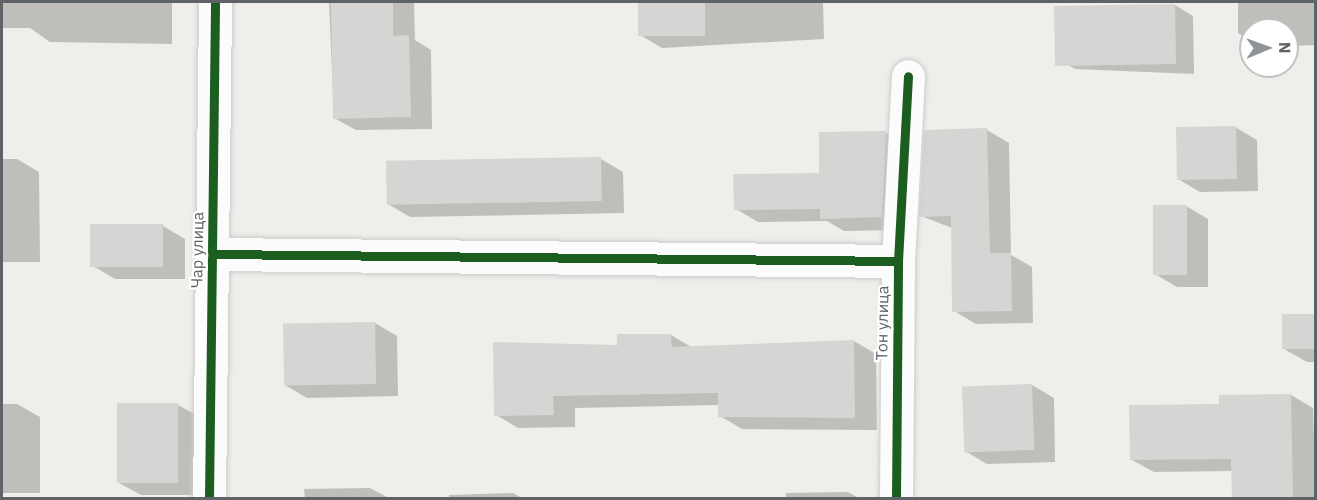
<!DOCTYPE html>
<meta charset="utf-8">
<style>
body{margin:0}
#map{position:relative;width:1317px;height:500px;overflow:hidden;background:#efeeea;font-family:"IBM Plex Sans",sans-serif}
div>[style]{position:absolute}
.shadow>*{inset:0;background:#0003}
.building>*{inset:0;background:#d6d5d3;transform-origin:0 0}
.roads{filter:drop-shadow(0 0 2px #cbcccc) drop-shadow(0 0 2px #cbcccc)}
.street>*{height:33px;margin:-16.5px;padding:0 16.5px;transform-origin:16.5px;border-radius:16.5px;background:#fdfcfc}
.cycleway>*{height:9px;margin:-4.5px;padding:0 4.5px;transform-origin:4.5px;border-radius:4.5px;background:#1b5e20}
span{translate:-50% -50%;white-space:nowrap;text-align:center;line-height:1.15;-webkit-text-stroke:4.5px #fff;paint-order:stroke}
.street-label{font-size:16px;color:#5f6368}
.frame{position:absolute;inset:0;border:3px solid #5f6368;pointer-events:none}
.north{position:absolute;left:1239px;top:18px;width:60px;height:60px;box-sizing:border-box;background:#fff;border:2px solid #bfc1c3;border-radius:50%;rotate:89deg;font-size:16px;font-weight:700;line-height:24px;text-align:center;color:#5f6368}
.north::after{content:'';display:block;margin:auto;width:21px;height:27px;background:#919496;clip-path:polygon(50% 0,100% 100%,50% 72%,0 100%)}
</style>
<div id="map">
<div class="shadow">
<div style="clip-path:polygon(2px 2px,172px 2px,172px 44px,50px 42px,30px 28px,2px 28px)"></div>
<div style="clip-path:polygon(329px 2px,414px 2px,415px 40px,431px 50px,432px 129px,356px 130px,334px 118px)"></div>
<div style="clip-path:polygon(640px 2px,823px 2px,824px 39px,662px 48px,640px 35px)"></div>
<div style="clip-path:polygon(1238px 2px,1315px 2px,1316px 45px,1287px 46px,1287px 30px,1251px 30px,1251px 41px,1238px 33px)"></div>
<div style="clip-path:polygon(1175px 5px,1193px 16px,1194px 74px,1075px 69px,1056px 58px)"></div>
<div style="clip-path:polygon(1235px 127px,1257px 140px,1258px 191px,1200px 192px,1178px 179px)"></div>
<div style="clip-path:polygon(987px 130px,1009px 143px,1011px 255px,1032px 267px,1033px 323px,976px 324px,954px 311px,952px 228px,921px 216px,925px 132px)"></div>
<div style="clip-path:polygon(886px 133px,908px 145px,900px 230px,844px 231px,827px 221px,758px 222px,736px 209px,821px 174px)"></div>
<div style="clip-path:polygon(2px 159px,17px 159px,39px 172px,40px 262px,2px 262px)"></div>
<div style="clip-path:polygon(601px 159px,623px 172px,624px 213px,410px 217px,388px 204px)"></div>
<div style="clip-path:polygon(1186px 206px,1208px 219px,1208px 287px,1177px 287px,1155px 274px)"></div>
<div style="clip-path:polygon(163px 226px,185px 239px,185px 279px,115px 279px,93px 266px)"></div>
<div style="clip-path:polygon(1316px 316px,1316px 362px,1307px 362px,1284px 349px)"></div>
<div style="clip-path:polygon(375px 323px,397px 336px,398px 396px,307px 398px,285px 385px)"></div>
<div style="clip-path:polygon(671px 335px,693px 348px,854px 341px,876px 354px,877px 430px,742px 429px,720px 416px,719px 405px,575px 408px,575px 427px,518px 428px,496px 415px,619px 347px)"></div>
<div style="clip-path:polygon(1032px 385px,1054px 398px,1055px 462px,987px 464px,965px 451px)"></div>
<div style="clip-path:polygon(1291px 395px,1313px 408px,1316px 498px,1234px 498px,1233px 471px,1154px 472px,1132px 460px,1220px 405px)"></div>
<div style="clip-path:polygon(2px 404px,17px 404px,40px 417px,40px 493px,2px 493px)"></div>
<div style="clip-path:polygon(178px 405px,200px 417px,200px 495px,141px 495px,119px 483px)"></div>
<div style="clip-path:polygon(370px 488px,389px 498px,305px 498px,304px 489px)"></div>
<div style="clip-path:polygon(848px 492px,859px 498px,786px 498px,786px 493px)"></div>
<div style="clip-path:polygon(513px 493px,522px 498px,449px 498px,449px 495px)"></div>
</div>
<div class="building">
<div style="clip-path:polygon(331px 2px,393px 2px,393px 36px,409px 35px,411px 117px,333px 119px)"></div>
<div style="left:638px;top:2px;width:67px;height:34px"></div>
<div style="left:1175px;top:4px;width:60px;height:121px;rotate:89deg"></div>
<div style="left:1236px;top:126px;width:53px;height:60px;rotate:89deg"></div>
<div style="clip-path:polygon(987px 128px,990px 253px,1011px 253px,1012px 311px,952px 312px,951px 216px,919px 217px,924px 130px)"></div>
<div style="clip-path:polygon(886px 131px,882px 217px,820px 219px,820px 209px,734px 210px,733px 174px,819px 173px,819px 132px)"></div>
<div style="left:601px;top:157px;width:44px;height:215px;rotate:89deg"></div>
<div style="left:1153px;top:205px;width:34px;height:70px"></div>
<div style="left:163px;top:224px;width:43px;height:73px;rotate:90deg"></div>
<div style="left:1316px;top:314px;width:35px;height:34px;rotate:90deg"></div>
<div style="left:375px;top:322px;width:62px;height:92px;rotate:89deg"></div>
<div style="clip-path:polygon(617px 334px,671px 334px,672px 347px,854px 340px,855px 418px,718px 417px,718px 393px,553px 396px,554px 415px,494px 416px,493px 342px,617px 345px)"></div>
<div style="left:1032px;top:384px;width:66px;height:70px;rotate:88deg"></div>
<div style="clip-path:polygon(1291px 394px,1293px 498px,1232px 498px,1231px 459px,1130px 460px,1129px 405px,1219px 404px,1219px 395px)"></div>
<div style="left:178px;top:403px;width:80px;height:61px;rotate:90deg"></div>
</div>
<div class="roads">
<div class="street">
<div style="left:212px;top:254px;width:686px;rotate:0.58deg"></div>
<div style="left:209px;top:498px;width:496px;rotate:-89.3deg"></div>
<div style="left:896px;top:498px;width:237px;rotate:-89.5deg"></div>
<div style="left:898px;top:261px;width:185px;rotate:-86.9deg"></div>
</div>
</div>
<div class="cycleway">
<div style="left:212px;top:254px;width:686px;rotate:0.58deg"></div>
<div style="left:209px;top:498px;width:496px;rotate:-89.3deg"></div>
<div style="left:896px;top:498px;width:237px;rotate:-89.5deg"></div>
<div style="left:898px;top:261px;width:185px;rotate:-86.9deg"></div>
</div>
<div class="street-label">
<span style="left:197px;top:250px;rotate:-89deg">Чар улица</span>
<span style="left:882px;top:323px;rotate:-89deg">Тон улица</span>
</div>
<div class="frame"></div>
<div class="north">N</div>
</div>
